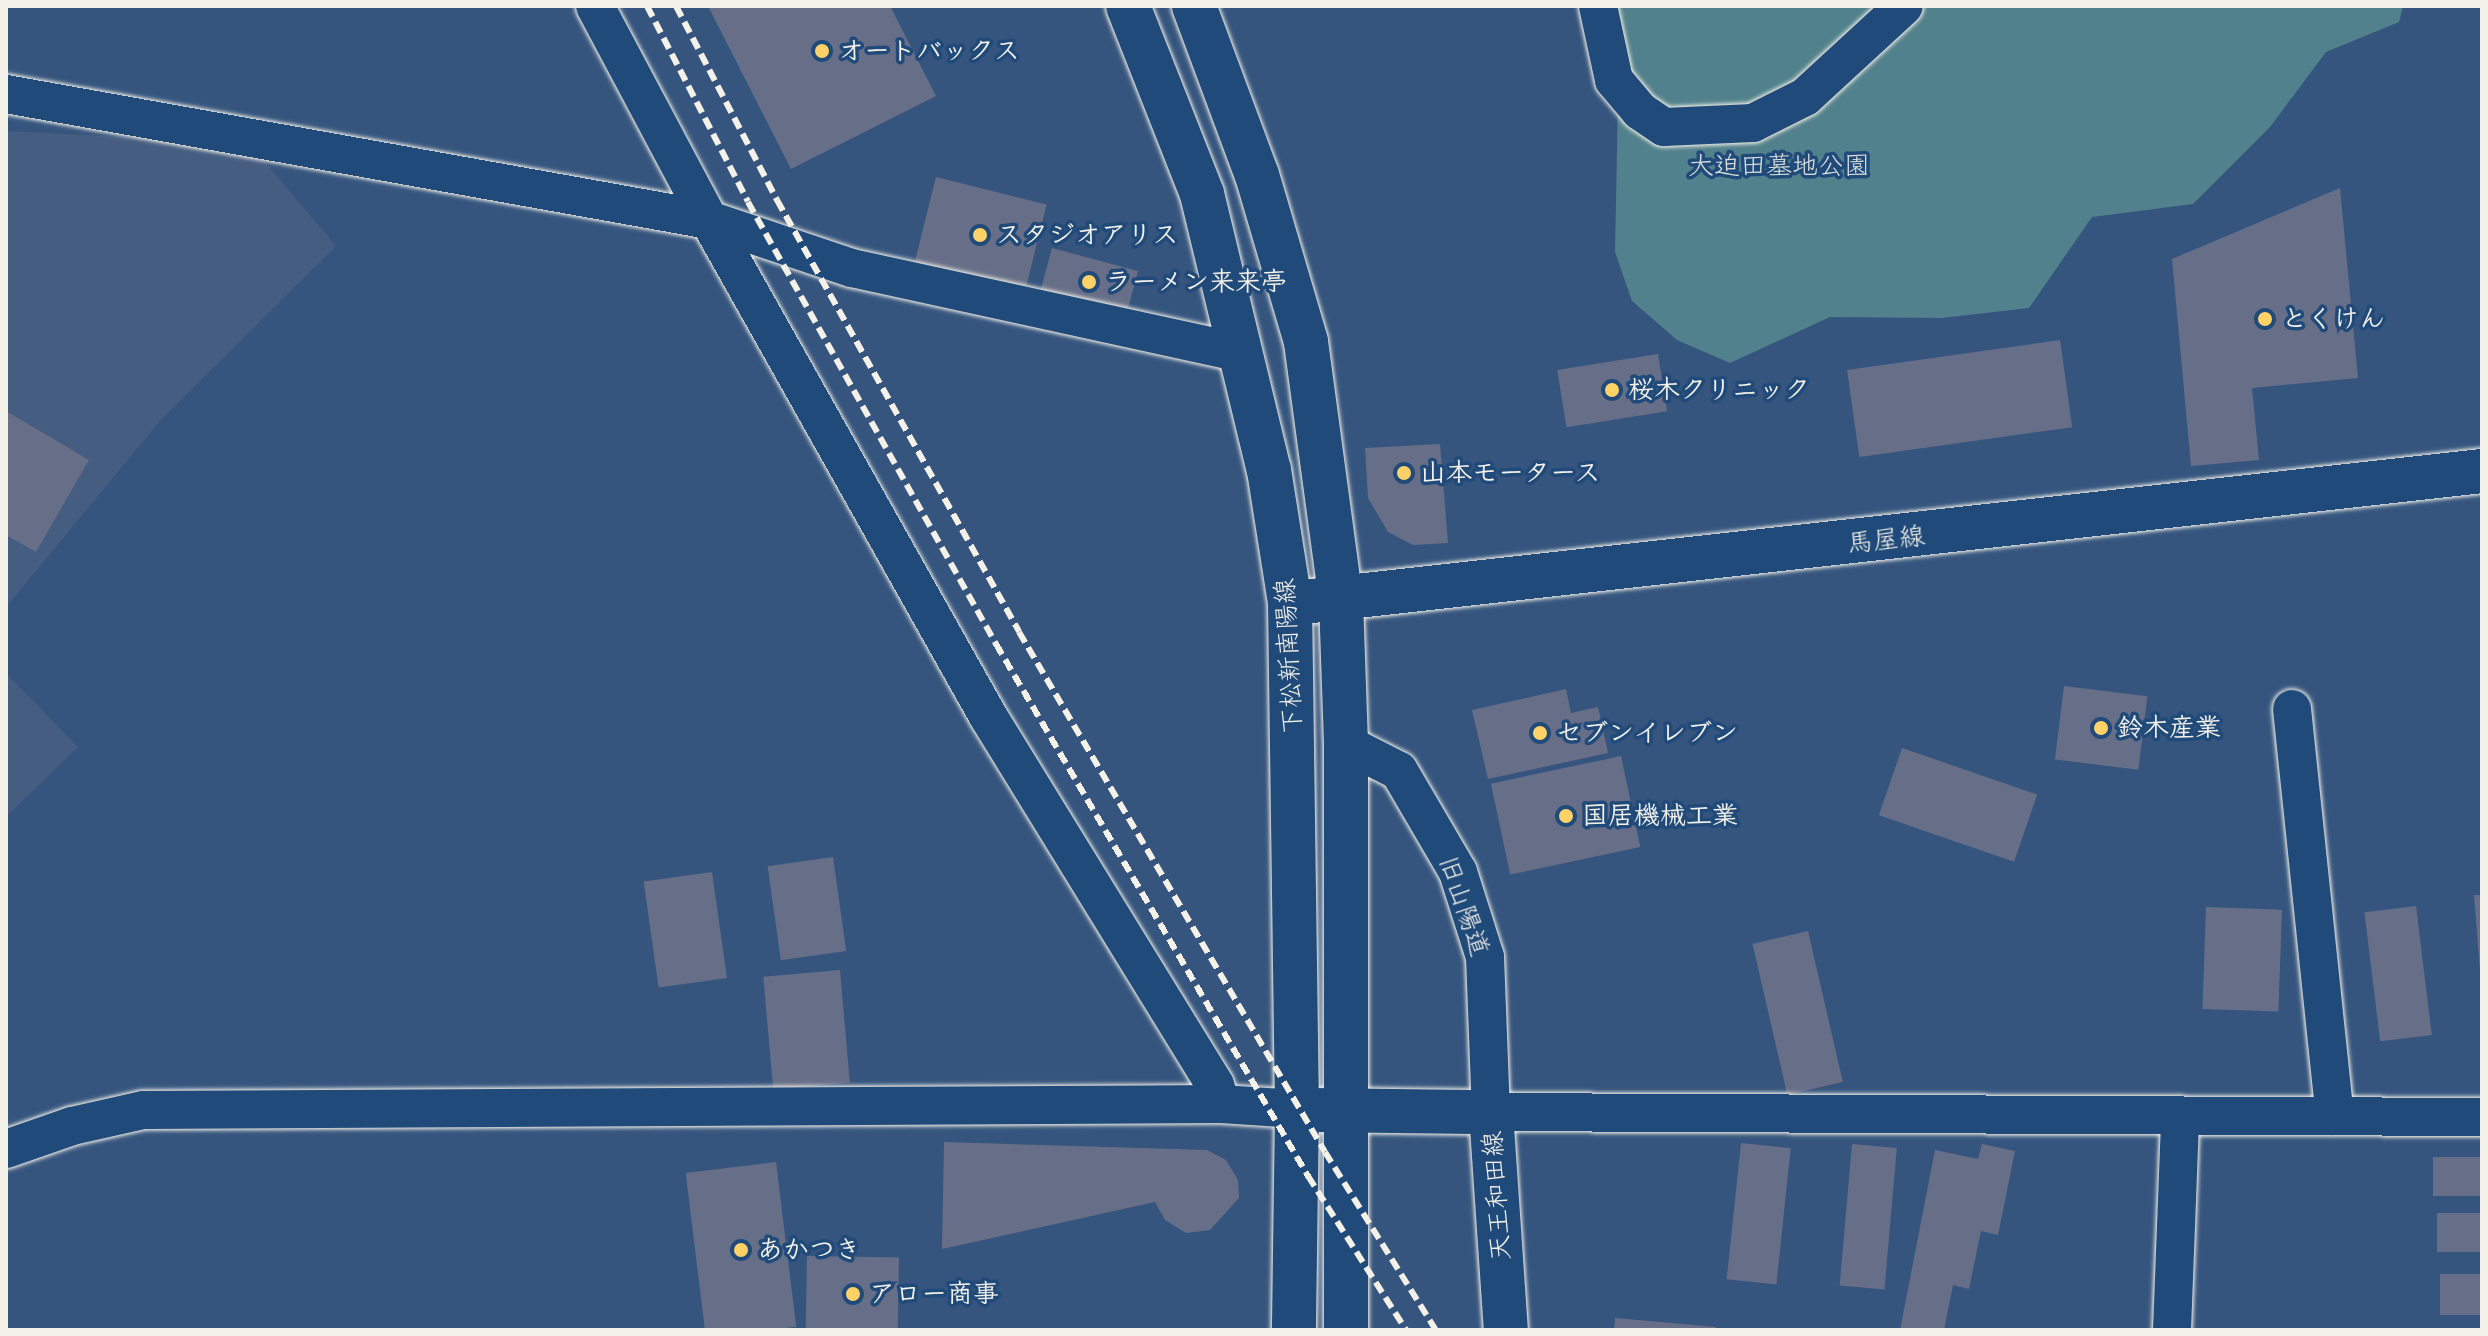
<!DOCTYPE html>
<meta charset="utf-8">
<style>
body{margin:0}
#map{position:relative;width:2488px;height:1336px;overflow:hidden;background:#35557e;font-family:Sriracha,"Klee One",sans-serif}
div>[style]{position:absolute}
.built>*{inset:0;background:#445d81}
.green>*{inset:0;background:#51818c}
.building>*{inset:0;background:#676f88;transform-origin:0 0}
.roads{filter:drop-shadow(0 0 2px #f4f1e8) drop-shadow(0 0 2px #f4f1e8)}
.street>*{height:38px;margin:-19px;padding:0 19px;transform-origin:19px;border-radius:19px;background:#1f4a7a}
.secondary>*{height:44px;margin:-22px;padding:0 22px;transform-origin:22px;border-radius:22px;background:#1f4a7a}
.rail>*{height:6px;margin-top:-3px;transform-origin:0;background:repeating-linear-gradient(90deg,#f4f1e8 0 12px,transparent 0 18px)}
.dots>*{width:22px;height:22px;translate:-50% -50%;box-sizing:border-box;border:4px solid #1f4a7a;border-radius:50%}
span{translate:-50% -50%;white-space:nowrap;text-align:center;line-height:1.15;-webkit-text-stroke:7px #1f4a7a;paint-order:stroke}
.poi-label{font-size:26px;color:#f4f1e8;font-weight:700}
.left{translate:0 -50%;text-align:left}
.park-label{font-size:26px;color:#dce0da}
.street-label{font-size:26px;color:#f4f1e8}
.frame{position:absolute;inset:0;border:8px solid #f4f1e8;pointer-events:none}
</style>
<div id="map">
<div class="built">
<div style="clip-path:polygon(6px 131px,249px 143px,336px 246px,160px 421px,6px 607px)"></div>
<div style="clip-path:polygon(6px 673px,78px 747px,6px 817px)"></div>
</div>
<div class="green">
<div style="clip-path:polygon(1596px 6px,2403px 6px,2399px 22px,2326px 52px,2270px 127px,2193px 204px,2092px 217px,2029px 308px,1942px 318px,1830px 317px,1730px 363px,1677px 340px,1632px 301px,1615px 252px,1618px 96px)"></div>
</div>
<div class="building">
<div style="clip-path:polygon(708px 6px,890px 6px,936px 96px,791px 169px)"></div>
<div style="left:936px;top:177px;width:114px;height:90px;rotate:14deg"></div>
<div style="clip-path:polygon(2340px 188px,2358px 378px,2252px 388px,2259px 460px,2191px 466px,2172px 259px)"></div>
<div style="left:1052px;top:248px;width:89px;height:46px;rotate:15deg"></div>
<div style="left:2060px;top:340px;width:88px;height:215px;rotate:82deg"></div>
<div style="left:1658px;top:354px;width:58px;height:102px;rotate:81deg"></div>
<div style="clip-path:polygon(6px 411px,89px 460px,36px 552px,6px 535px)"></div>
<div style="clip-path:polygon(1440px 444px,1448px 543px,1413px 545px,1388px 532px,1368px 498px,1365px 448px)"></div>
<div style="left:2064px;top:686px;width:84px;height:74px;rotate:7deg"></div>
<div style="clip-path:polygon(1566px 689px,1571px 713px,1598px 707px,1608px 753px,1488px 779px,1472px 710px)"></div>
<div style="left:1902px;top:748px;width:143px;height:71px;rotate:19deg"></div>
<div style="left:1621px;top:756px;width:93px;height:133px;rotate:78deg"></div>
<div style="left:833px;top:857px;width:95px;height:66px;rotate:82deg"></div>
<div style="left:712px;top:872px;width:107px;height:69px;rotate:82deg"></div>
<div style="clip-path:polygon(2474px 895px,2482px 895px,2482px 970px,2480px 970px)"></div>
<div style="left:2416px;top:906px;width:130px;height:52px;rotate:83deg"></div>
<div style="left:2206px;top:907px;width:76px;height:102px;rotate:2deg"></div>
<div style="left:1808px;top:931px;width:155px;height:57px;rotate:77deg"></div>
<div style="left:840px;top:970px;width:113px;height:77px;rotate:85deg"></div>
<div style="clip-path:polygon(944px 1142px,1207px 1150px,1226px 1160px,1238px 1180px,1239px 1198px,1210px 1230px,1186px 1233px,1165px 1220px,1155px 1202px,942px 1249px)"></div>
<div style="left:1741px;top:1143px;width:50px;height:137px;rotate:6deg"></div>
<div style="left:1852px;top:1144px;width:45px;height:142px;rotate:5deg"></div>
<div style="clip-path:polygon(1982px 1144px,2015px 1151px,1998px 1235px,1981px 1231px,1969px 1289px,1953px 1285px,1944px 1330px,1900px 1330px,1935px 1150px,1978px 1159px)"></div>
<div style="left:2433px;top:1157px;width:49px;height:39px"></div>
<div style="left:776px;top:1162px;width:166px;height:91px;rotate:83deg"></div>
<div style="left:2437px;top:1213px;width:45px;height:39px"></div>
<div style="left:807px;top:1256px;width:92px;height:74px;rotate:1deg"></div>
<div style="left:2482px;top:1274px;width:41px;height:42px;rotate:90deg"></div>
<div style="clip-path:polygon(1615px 1318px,1716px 1327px,1715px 1330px,1614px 1330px)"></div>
</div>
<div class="roads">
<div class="street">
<div style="left:595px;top:6px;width:242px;rotate:62deg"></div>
<div style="left:709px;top:220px;width:569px;rotate:60.64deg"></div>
<div style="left:988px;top:716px;width:433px;rotate:58.4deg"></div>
<div style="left:1215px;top:1085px;width:20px;rotate:72deg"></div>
<div style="left:1598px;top:6px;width:76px;rotate:77.8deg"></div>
<div style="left:1614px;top:80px;width:40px;rotate:50deg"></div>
<div style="left:1640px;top:111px;width:29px;rotate:34deg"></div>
<div style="left:1664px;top:127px;width:89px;rotate:-2.6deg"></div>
<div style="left:1753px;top:123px;width:58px;rotate:-26.6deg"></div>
<div style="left:1805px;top:97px;width:134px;rotate:-42.6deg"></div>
<div style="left:6px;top:94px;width:714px;rotate:10.16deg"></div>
<div style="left:709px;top:220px;width:151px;rotate:18.6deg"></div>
<div style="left:852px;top:268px;width:398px;rotate:12.3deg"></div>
<div style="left:2292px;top:709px;width:409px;rotate:84deg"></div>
<div style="left:1346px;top:744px;width:59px;rotate:27deg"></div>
<div style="left:1399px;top:771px;width:117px;rotate:59.7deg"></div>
<div style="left:1458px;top:872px;width:89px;rotate:72.4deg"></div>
<div style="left:1485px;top:957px;width:155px;rotate:87.8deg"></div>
<div style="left:1491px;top:1112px;width:991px;rotate:0.29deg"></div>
<div style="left:6px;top:1149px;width:70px;rotate:-19.2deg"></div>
<div style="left:72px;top:1126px;width:73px;rotate:-12.7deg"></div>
<div style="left:143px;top:1110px;width:1078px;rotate:-0.32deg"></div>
<div style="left:1221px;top:1104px;width:76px;rotate:3.8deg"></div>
<div style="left:2172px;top:1330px;width:211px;rotate:-87.8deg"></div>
</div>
<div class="secondary">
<div style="left:1128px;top:6px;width:202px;rotate:68.5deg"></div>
<div style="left:1202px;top:194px;width:284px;rotate:76.4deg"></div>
<div style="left:1269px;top:470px;width:134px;rotate:81deg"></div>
<div style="left:1290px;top:602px;width:507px;rotate:89.21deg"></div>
<div style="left:1297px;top:1109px;width:221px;rotate:90.8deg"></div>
<div style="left:1194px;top:6px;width:180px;rotate:69.6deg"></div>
<div style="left:1257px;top:175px;width:174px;rotate:73.6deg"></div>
<div style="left:1306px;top:342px;width:260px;rotate:82.3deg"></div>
<div style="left:1341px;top:600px;width:144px;rotate:88deg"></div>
<div style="left:1346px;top:744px;width:586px;rotate:90deg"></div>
<div style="left:1312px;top:601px;width:1177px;rotate:-6.34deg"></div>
<div style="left:1315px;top:1110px;width:176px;rotate:0.7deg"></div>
<div style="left:1491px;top:1112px;width:219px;rotate:86.1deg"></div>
</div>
</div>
<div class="rail">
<div style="left:647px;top:6px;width:220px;rotate:62.7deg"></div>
<div style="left:748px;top:202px;width:507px;rotate:60.7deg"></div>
<div style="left:996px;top:644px;width:617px;rotate:59.61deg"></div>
<div style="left:1308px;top:1176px;width:183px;rotate:57.5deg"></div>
<div style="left:676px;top:6px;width:219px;rotate:62.5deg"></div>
<div style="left:777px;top:200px;width:495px;rotate:60.7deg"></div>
<div style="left:1019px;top:632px;width:603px;rotate:59.52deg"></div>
<div style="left:1325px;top:1152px;width:210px;rotate:58.1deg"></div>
</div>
<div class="dots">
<div style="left:822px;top:51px;background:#ffd166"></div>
<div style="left:980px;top:235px;background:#ffd166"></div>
<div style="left:1089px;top:282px;background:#ffd166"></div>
<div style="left:2265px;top:319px;background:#ffd166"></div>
<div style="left:1612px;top:390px;background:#ffd166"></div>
<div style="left:1404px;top:473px;background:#ffd166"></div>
<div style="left:2101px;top:728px;background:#ffd166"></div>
<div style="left:1540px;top:733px;background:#ffd166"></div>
<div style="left:1566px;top:816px;background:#ffd166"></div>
<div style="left:741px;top:1250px;background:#ffd166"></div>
<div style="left:853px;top:1294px;background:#ffd166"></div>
</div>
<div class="poi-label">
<span class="left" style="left:838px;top:51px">オートバックス</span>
<span class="left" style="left:996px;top:235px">スタジオアリス</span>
<span class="left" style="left:1105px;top:282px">ラーメン来来亭</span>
<span class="left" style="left:2281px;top:319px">とくけん</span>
<span class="left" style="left:1628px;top:390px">桜木クリニック</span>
<span class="left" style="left:1420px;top:473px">山本モータース</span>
<span class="left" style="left:2117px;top:728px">鈴木産業</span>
<span class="left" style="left:1556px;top:733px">セブンイレブン</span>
<span class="left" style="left:1582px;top:816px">国居機械工業</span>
<span class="left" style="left:757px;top:1250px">あかつき</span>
<span class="left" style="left:869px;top:1294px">アロー商事</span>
</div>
<div class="park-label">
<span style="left:1779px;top:166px">大迫田墓地公園</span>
</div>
<div class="street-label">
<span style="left:1886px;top:540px;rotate:-6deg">馬屋線</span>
<span style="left:1289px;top:656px;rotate:-93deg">下松新南陽線</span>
<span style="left:1464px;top:906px;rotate:71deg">旧山陽道</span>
<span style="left:1497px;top:1196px;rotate:-94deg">天王和田線</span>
</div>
<div class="frame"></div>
</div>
